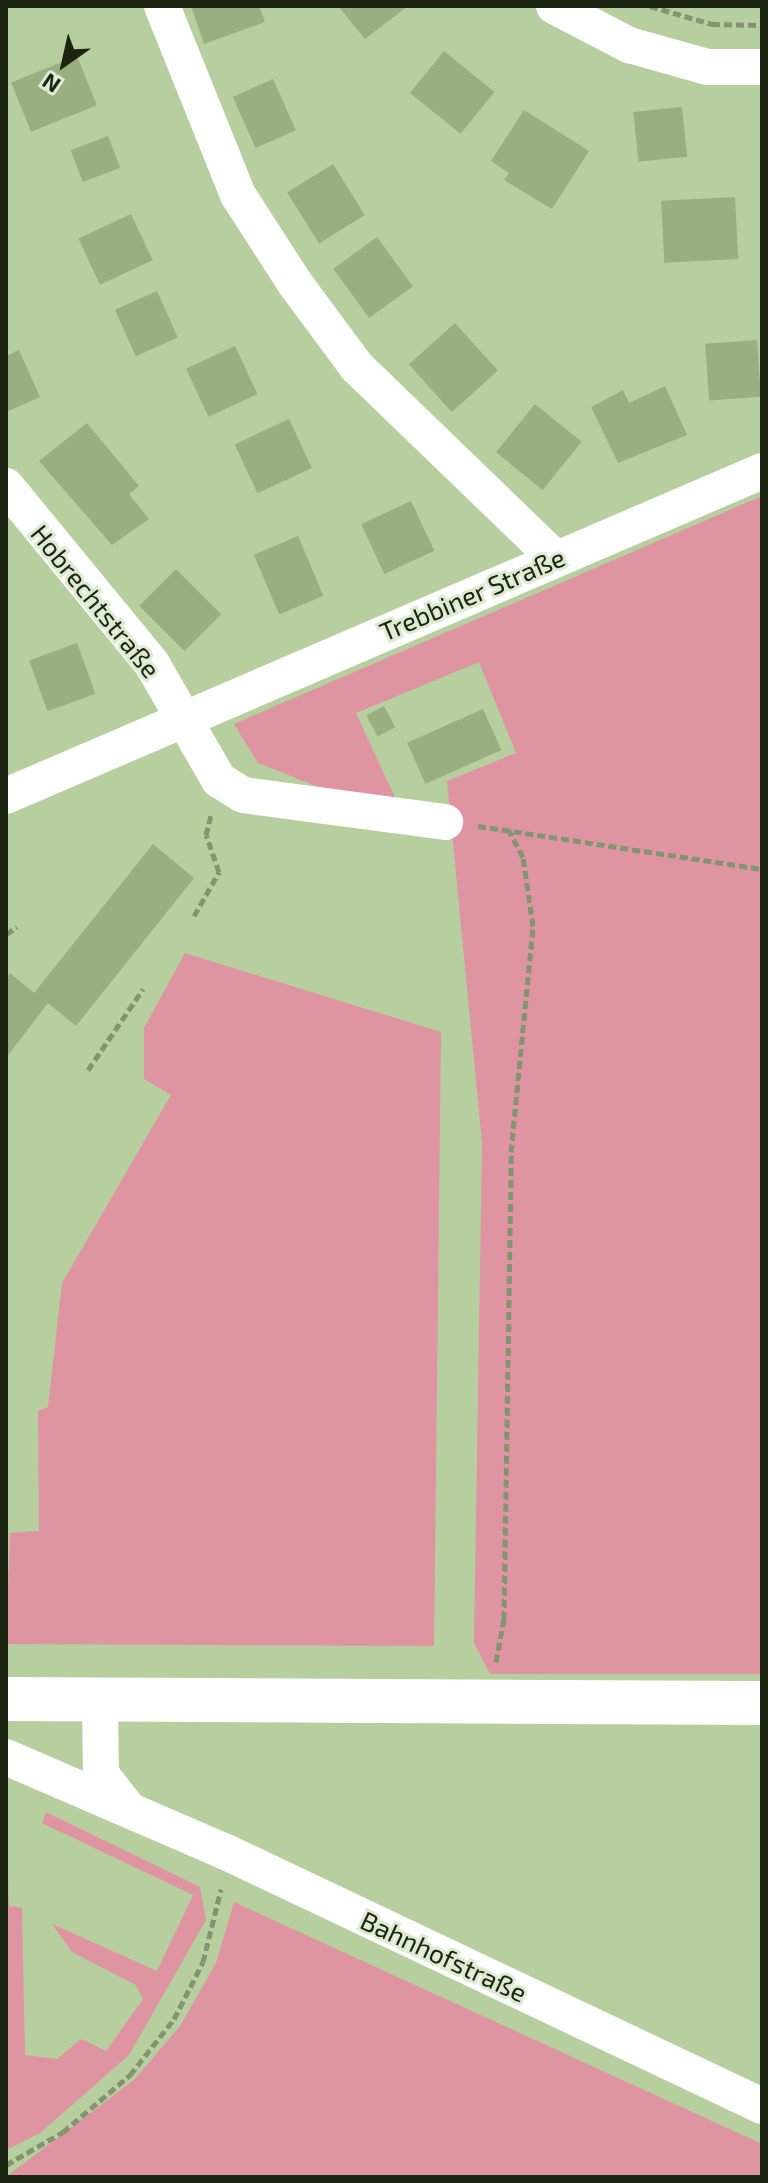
<!DOCTYPE html>
<meta charset="utf-8">
<style>
body{margin:0}
#map{position:relative;width:768px;height:2183px;overflow:hidden;background:#b7ce9f;font-family:"Exo 2",sans-serif}
div>[style]{position:absolute}
.green>*{inset:0;background:#df94a1}
.building>*{inset:0;background:#99af80;transform-origin:0 0}
.path>*{height:5px;margin-top:-2.5px;transform-origin:0;background:repeating-linear-gradient(90deg,#839570 0 8px,transparent 0 12px)}
.minor>*{height:36px;margin:-18px;padding:0 18px;transform-origin:18px;border-radius:18px;background:#fff}
.major>*{height:44px;margin:-22px;padding:0 22px;transform-origin:22px;border-radius:22px;background:#fff}
span{translate:-50% -50%;white-space:nowrap;text-align:center;line-height:1.15;-webkit-text-stroke:6px #deead2;paint-order:stroke}
.street-label{font-size:26px;color:#1c2512}
.frame{position:absolute;inset:0;border:8px solid #1c2512;pointer-events:none}
.north{position:absolute;left:24px;top:24px;width:80px;height:80px;-webkit-text-stroke:6px #deead2;paint-order:stroke;rotate:214deg;font-size:22px;font-weight:700;line-height:32px;text-align:center;color:#1c2512}
.north::after{content:'';display:block;margin:auto;width:28px;height:36px;background:#1c2512;clip-path:polygon(50% 0,100% 100%,50% 72%,0 100%)}
</style>
<div id="map">
<div class="green">
<div style="clip-path:polygon(762px 496px,762px 1674px,490px 1674px,474px 1643px,482px 1143px,447px 781px,516px 753px,479px 662px,356px 713px,397px 802px,326px 790px,258px 763px,234px 724px)"></div>
<div style="clip-path:polygon(185px 953px,441px 1032px,434px 1646px,6px 1644px,10px 1533px,39px 1531px,38px 1411px,48px 1407px,62px 1283px,171px 1095px,144px 1079px,144px 1028px)"></div>
<div style="clip-path:polygon(6px 1808px,9px 1906px,22px 1908px,25px 2055px,57px 2059px,81px 2039px,106px 2051px,143px 1999px,136px 1985px,72px 1952px,52px 1924px,157px 1971px,193px 1895px,42px 1823px,46px 1812px,200px 1887px,206px 1920px,129px 2055px,40px 2133px,6px 2150px)"></div>
<div style="clip-path:polygon(234px 1902px,762px 2144px,762px 2177px,6px 2177px,135px 2079px,180px 2026px,216px 1963px)"></div>
</div>
<div class="building">
<div style="clip-path:polygon(191px 6px,259px 6px,265px 22px,204px 44px)"></div>
<div style="clip-path:polygon(338px 6px,408px 6px,365px 39px)"></div>
<div style="left:444px;top:51px;width:65px;height:54px;rotate:39deg"></div>
<div style="left:77px;top:56px;width:53px;height:71px;rotate:68deg"></div>
<div style="left:273px;top:79px;width:56px;height:44px;rotate:66deg"></div>
<div style="left:682px;top:107px;width:50px;height:49px;rotate:84deg"></div>
<div style="clip-path:polygon(524px 110px,589px 151px,552px 209px,504px 180px,509px 173px,491px 161px)"></div>
<div style="left:108px;top:136px;width:34px;height:40px;rotate:69deg"></div>
<div style="left:333px;top:164px;width:60px;height:54px;rotate:58deg"></div>
<div style="left:735px;top:197px;width:62px;height:74px;rotate:87deg"></div>
<div style="left:131px;top:214px;width:51px;height:58px;rotate:65deg"></div>
<div style="left:377px;top:237px;width:61px;height:54px;rotate:54deg"></div>
<div style="left:157px;top:291px;width:51px;height:46px;rotate:66deg"></div>
<div style="left:455px;top:323px;width:64px;height:62px;rotate:48deg"></div>
<div style="left:757px;top:340px;width:57px;height:52px;rotate:86deg"></div>
<div style="left:235px;top:346px;width:53px;height:54px;rotate:65deg"></div>
<div style="clip-path:polygon(19px 350px,40px 397px,6px 412px,6px 356px)"></div>
<div style="clip-path:polygon(665px 386px,687px 435px,618px 463px,591px 407px,623px 390px,629px 403px)"></div>
<div style="left:535px;top:404px;width:60px;height:62px;rotate:39deg"></div>
<div style="left:289px;top:419px;width:54px;height:60px;rotate:65deg"></div>
<div style="clip-path:polygon(87px 423px,139px 486px,129px 494px,149px 519px,112px 545px,39px 461px)"></div>
<div style="left:411px;top:501px;width:55px;height:55px;rotate:65deg"></div>
<div style="left:298px;top:536px;width:65px;height:48px;rotate:67deg"></div>
<div style="left:176px;top:569px;width:64px;height:52px;rotate:45deg"></div>
<div style="left:77px;top:643px;width:54px;height:51px;rotate:70deg"></div>
<div style="left:384px;top:706px;width:24px;height:20px;rotate:62deg"></div>
<div style="left:483px;top:709px;width:45px;height:83px;rotate:66deg"></div>
<div style="clip-path:polygon(153px 844px,194px 878px,76px 1026px,48px 1003px,6px 1058px,6px 979px,10px 973px,34px 993px)"></div>
</div>
<div class="path">
<div style="left:650px;top:6px;width:65px;rotate:16.2deg"></div>
<div style="left:712px;top:24px;width:50px;rotate:1.1deg"></div>
<div style="left:478px;top:826px;width:287px;rotate:8.6deg"></div>
<div style="left:194px;top:916px;width:51px;rotate:-60.4deg"></div>
<div style="left:219px;top:872px;width:39px;rotate:-109deg"></div>
<div style="left:206px;top:835px;width:21px;rotate:-76deg"></div>
<div style="left:6px;top:934px;width:13px;rotate:-32deg"></div>
<div style="left:88px;top:1070px;width:98px;rotate:-55.8deg"></div>
<div style="left:496px;top:1662px;width:44px;rotate:-79.5deg"></div>
<div style="left:504px;top:1619px;width:467px;rotate:-89.1deg"></div>
<div style="left:511px;top:1152px;width:227px;rotate:-84.4deg"></div>
<div style="left:533px;top:926px;width:70px;rotate:-98.2deg"></div>
<div style="left:523px;top:857px;width:30px;rotate:-118deg"></div>
<div style="left:6px;top:2165px;width:66px;rotate:-30.1deg"></div>
<div style="left:63px;top:2132px;width:88px;rotate:-40.4deg"></div>
<div style="left:130px;top:2075px;width:71px;rotate:-51.8deg"></div>
<div style="left:174px;top:2019px;width:64px;rotate:-63deg"></div>
<div style="left:203px;top:1962px;width:75px;rotate:-76.1deg"></div>
</div>
<div class="minor">
<div style="left:162px;top:6px;width:204px;rotate:68.1deg"></div>
<div style="left:238px;top:195px;width:103px;rotate:57.2deg"></div>
<div style="left:294px;top:282px;width:106px;rotate:53.5deg"></div>
<div style="left:357px;top:367px;width:275px;rotate:44deg"></div>
<div style="left:554px;top:6px;width:85px;rotate:27.5deg"></div>
<div style="left:629px;top:45px;width:82px;rotate:15.6deg"></div>
<div style="left:708px;top:67px;width:54px"></div>
<div style="left:6px;top:486px;width:230px;rotate:50.6deg"></div>
<div style="left:152px;top:664px;width:134px;rotate:60deg"></div>
<div style="left:219px;top:780px;width:28px;rotate:32deg"></div>
<div style="left:243px;top:795px;width:204px;rotate:7.6deg"></div>
<div style="left:6px;top:796px;width:823px;rotate:-23.26deg"></div>
<div style="left:100px;top:1705px;width:69px;rotate:89.2deg"></div>
<div style="left:101px;top:1774px;width:41px;rotate:52deg"></div>
<div style="left:6px;top:1757px;width:240px;rotate:23.4deg"></div>
<div style="left:226px;top:1852px;width:593px;rotate:25.36deg"></div>
</div>
<div class="major">
<div style="left:6px;top:1699px;width:756px;rotate:0.3deg"></div>
</div>
<div class="street-label">
<span style="left:472px;top:594px;rotate:-23deg">Trebbiner Straße</span>
<span style="left:96px;top:601px;rotate:51deg">Hobrechtstraße</span>
<span style="left:444px;top:1956px;rotate:25deg">Bahnhofstraße</span>
</div>
<div class="frame"></div>
<div class="north">N</div>
</div>
